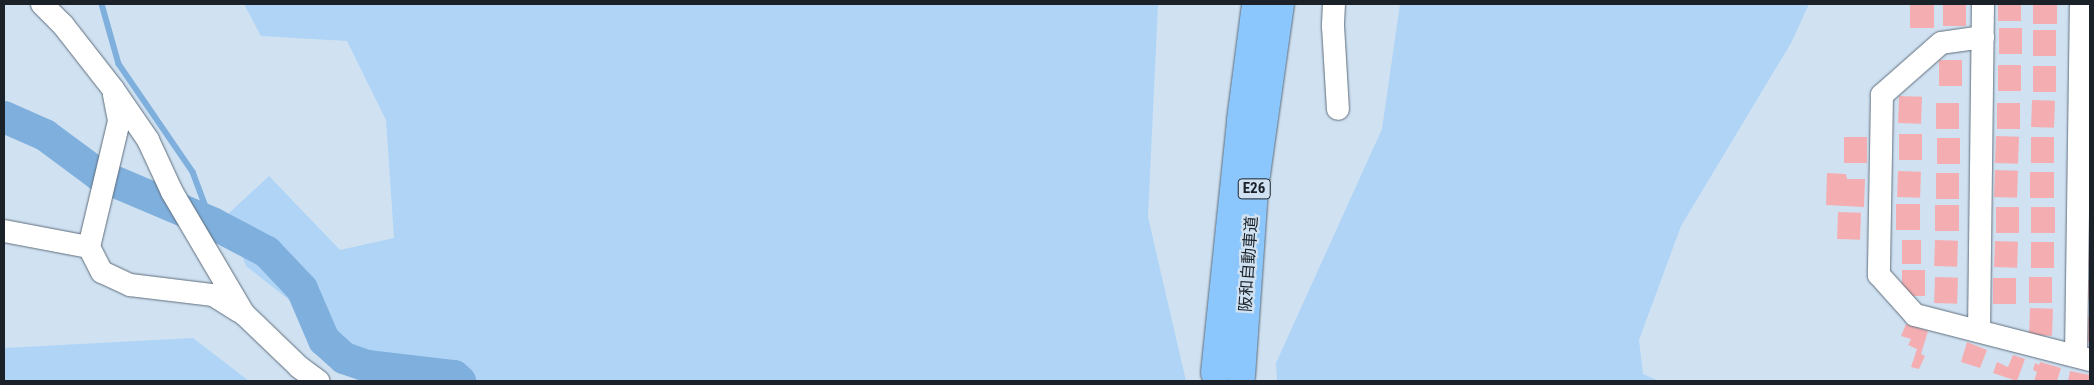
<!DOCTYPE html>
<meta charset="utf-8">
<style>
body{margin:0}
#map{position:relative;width:2094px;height:385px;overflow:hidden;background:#d0e2f2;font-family:"Roboto Condensed","Noto Sans JP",sans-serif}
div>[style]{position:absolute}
.green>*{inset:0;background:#afd4f6}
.stream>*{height:5.5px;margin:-2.75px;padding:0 2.75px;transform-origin:2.75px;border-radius:2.75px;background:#7fafdc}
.river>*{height:32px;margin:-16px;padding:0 16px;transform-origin:16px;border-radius:16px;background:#7fafdc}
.building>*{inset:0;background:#f4aeb1;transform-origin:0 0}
.roads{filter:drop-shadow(0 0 1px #5e6d7c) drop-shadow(0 0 1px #5e6d7c)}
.minor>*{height:22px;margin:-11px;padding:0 11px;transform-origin:11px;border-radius:11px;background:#fff}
.highway>*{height:28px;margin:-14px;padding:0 14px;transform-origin:14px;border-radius:14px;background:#8bc6fc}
span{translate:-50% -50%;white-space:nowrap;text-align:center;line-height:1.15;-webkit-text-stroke:4.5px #d0e2f2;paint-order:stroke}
.shield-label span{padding:1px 4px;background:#d0e2f2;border:1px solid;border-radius:4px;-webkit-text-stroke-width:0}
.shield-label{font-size:15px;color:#1b2128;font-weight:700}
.street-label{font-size:16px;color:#1b2128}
.frame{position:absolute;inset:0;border:5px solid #1b2128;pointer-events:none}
</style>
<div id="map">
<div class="green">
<div style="clip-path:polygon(244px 4px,1158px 4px,1148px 217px,1186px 381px,392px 381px,246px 266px,227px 215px,269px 176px,340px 250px,394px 238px,386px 120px,347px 41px,261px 36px)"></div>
<div style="clip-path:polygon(1400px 4px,1809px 4px,1791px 43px,1681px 226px,1639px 340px,1643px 374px,1659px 381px,1277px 381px,1276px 363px,1382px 129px)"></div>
<div style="clip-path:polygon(193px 338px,249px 381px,4px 381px,4px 348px)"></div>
</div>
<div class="stream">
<div style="left:102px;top:4px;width:62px;rotate:74.2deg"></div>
<div style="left:119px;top:64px;width:131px;rotate:55.6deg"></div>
<div style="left:193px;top:172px;width:54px;rotate:69.6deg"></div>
</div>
<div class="river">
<div style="left:4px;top:117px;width:45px;rotate:23.7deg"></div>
<div style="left:45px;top:135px;width:67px;rotate:36.5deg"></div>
<div style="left:99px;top:175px;width:123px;rotate:23deg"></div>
<div style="left:212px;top:223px;width:62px;rotate:27.8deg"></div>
<div style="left:267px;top:252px;width:51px;rotate:46.6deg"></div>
<div style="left:302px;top:289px;width:56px;rotate:66.7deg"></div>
<div style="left:324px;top:340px;width:27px;rotate:42deg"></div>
<div style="left:344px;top:358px;width:24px;rotate:19deg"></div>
<div style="left:367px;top:366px;width:88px;rotate:6.6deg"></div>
<div style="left:454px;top:376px;width:8px;rotate:40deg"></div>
</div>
<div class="building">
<div style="left:1910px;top:4px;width:24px;height:24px"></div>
<div style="left:1943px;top:4px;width:23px;height:22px"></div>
<div style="left:1998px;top:4px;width:23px;height:17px"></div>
<div style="left:2033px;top:4px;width:24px;height:20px"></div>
<div style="left:1999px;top:28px;width:23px;height:26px"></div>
<div style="left:2033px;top:30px;width:23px;height:26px"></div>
<div style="left:1939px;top:60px;width:23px;height:26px"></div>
<div style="left:1998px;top:65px;width:23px;height:26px"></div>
<div style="left:2033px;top:66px;width:23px;height:26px"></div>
<div style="left:1899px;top:96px;width:23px;height:27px;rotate:2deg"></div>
<div style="left:2032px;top:100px;width:23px;height:27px;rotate:2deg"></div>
<div style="left:1936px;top:103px;width:23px;height:26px"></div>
<div style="left:1997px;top:103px;width:23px;height:26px"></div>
<div style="left:1899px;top:134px;width:23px;height:26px"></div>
<div style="left:1996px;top:136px;width:23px;height:27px;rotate:2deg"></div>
<div style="left:1844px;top:137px;width:23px;height:26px"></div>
<div style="left:2031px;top:137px;width:23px;height:26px"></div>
<div style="left:1937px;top:138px;width:23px;height:26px"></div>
<div style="left:1995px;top:170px;width:23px;height:27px;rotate:2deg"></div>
<div style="left:1898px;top:171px;width:23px;height:26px;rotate:2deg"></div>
<div style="left:2030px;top:172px;width:24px;height:26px"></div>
<div style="clip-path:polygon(1827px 173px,1846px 174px,1847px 179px,1865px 179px,1864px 207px,1826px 205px)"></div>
<div style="left:1936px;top:173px;width:23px;height:26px"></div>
<div style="left:1896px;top:204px;width:24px;height:26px"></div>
<div style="left:1935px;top:205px;width:24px;height:26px"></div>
<div style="left:1996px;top:207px;width:23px;height:26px"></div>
<div style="left:2031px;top:207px;width:24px;height:26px"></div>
<div style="left:1838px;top:212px;width:23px;height:27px;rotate:2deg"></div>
<div style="left:1902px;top:240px;width:19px;height:24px"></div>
<div style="left:1935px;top:240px;width:23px;height:26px;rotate:2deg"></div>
<div style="left:1995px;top:241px;width:23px;height:26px;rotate:2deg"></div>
<div style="left:2031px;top:242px;width:23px;height:26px"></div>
<div style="left:2087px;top:250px;width:3px;height:17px"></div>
<div style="left:1902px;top:270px;width:23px;height:26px"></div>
<div style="left:1935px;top:277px;width:23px;height:26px;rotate:2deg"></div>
<div style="left:2029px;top:277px;width:23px;height:26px"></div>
<div style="left:1993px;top:278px;width:23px;height:26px"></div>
<div style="clip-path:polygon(2085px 280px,2090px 280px,2090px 300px,2086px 300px)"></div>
<div style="left:2030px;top:308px;width:23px;height:27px;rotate:2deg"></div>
<div style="clip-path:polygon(2087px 317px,2090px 317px,2090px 342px,2082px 342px)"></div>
<div style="clip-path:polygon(1906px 324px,1928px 331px,1921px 354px,1925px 356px,1919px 369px,1911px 367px,1917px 349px,1908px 345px,1911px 339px,1901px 336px)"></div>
<div style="clip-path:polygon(1967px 342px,1987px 350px,1980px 368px,1961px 362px)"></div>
<div style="clip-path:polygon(2013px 355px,2025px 359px,2017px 381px,1993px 373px,1997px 362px,2008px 367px)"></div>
<div style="clip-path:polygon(2040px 362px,2061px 368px,2057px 381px,2034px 381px,2037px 372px,2033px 370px,2035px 363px,2039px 365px)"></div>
<div style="clip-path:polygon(2070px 371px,2090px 375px,2090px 381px,2068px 381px)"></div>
</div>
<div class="roads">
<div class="minor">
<div style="left:42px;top:4px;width:30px;rotate:45deg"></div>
<div style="left:63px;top:25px;width:81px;rotate:52deg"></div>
<div style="left:113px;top:89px;width:62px;rotate:55.5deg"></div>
<div style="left:148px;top:140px;width:57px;rotate:65.2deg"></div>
<div style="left:172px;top:192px;width:142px;rotate:59.5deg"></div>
<div style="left:244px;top:314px;width:76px;rotate:43.9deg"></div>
<div style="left:299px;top:367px;width:24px;rotate:36deg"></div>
<div style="left:1334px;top:4px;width:22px;rotate:93deg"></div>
<div style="left:1333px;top:26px;width:83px;rotate:86.6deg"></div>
<div style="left:1983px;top:37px;width:42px;rotate:171.9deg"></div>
<div style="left:1941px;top:43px;width:79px;rotate:138.6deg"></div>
<div style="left:1882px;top:95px;width:180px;rotate:91deg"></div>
<div style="left:1879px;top:275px;width:54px;rotate:48deg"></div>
<div style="left:1915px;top:315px;width:181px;rotate:14.4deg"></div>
<div style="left:114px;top:95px;width:26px;rotate:79deg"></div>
<div style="left:119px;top:121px;width:130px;rotate:103.4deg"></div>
<div style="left:89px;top:247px;width:28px;rotate:63deg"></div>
<div style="left:102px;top:272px;width:31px;rotate:25deg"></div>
<div style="left:130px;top:285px;width:84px;rotate:6.9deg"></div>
<div style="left:213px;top:295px;width:31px;rotate:32deg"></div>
<div style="left:4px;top:231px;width:86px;rotate:10.7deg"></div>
<div style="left:1979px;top:331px;width:327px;rotate:-89.3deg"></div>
<div style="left:2076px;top:356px;width:352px;rotate:-89.2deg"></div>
</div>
<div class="highway">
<div style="left:1215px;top:373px;width:254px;rotate:-84.1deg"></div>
<div style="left:1241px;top:120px;width:117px;rotate:-82.6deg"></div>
<div style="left:1241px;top:376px;width:187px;rotate:-86deg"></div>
<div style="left:1254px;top:189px;width:187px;rotate:-82deg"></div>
</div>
</div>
<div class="shield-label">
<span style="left:1254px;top:189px">E26</span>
</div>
<div class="street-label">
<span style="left:1249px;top:264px;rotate:-86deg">阪和自動車道</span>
</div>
<div class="frame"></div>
</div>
